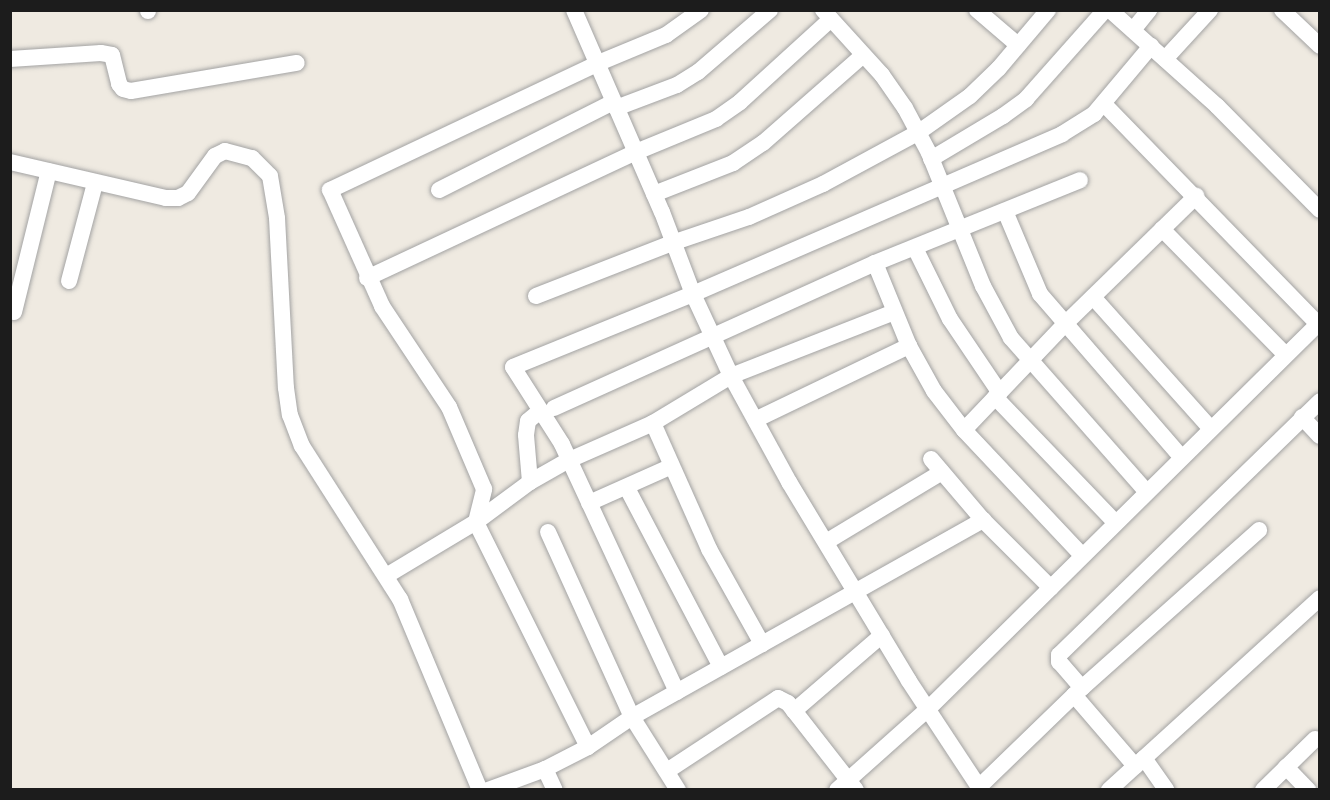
<!DOCTYPE html>
<style>
body{margin:0}
#map{position:relative;width:1330px;height:800px;overflow:hidden;background:#efeae1;font-family:"Roboto Condensed",sans-serif}
div>[style]{position:absolute}
.roads{filter:drop-shadow(0 0 2px #a3a3a3) drop-shadow(0 0 2px #a3a3a3)}
.minor>*{height:16px;margin:-8px;padding:0 8px;transform-origin:8px;border-radius:8px;background:#fff}
span{translate:-50% -50%;white-space:nowrap;text-align:center;line-height:1.15;-webkit-text-stroke:4.5px #fff;paint-order:stroke}
.frame{position:absolute;inset:0;border:12px solid #1c1c1c;pointer-events:none}
</style>
<div id="map">
<div class="roads">
<div class="minor">
<div style="left:148px;top:10px;width:1px;rotate:90deg"></div>
<div style="left:574px;top:10px;width:220px;rotate:66.5deg"></div>
<div style="left:662px;top:212px;width:88px;rotate:69.3deg"></div>
<div style="left:693px;top:294px;width:90px;rotate:65.1deg"></div>
<div style="left:731px;top:376px;width:121px;rotate:61.3deg"></div>
<div style="left:789px;top:482px;width:232px;rotate:58.9deg"></div>
<div style="left:909px;top:681px;width:131px;rotate:56.6deg"></div>
<div style="left:823px;top:10px;width:88px;rotate:47.8deg"></div>
<div style="left:882px;top:75px;width:40px;rotate:55.1deg"></div>
<div style="left:905px;top:108px;width:51px;rotate:61.9deg"></div>
<div style="left:929px;top:153px;width:144px;rotate:67.9deg"></div>
<div style="left:983px;top:286px;width:59px;rotate:61.7deg"></div>
<div style="left:1011px;top:338px;width:205px;rotate:48.6deg"></div>
<div style="left:977px;top:10px;width:54px;rotate:40.5deg"></div>
<div style="left:1110px;top:10px;width:144px;rotate:41.9deg"></div>
<div style="left:1217px;top:106px;width:146px;rotate:45.3deg"></div>
<div style="left:1282px;top:10px;width:52px;rotate:43.5deg"></div>
<div style="left:1133px;top:30px;width:26px;rotate:-51deg"></div>
<div style="left:10px;top:59px;width:91px;rotate:-3.8deg"></div>
<div style="left:101px;top:53px;width:11px;rotate:10deg"></div>
<div style="left:112px;top:55px;width:30px;rotate:76deg"></div>
<div style="left:119px;top:84px;width:6px;rotate:51deg"></div>
<div style="left:123px;top:89px;width:8px;rotate:14deg"></div>
<div style="left:131px;top:91px;width:168px;rotate:-9.6deg"></div>
<div style="left:1165px;top:59px;width:67px;rotate:-47.4deg"></div>
<div style="left:1104px;top:104px;width:307px;rotate:45.8deg"></div>
<div style="left:616px;top:108px;width:65px;rotate:-20.7deg"></div>
<div style="left:677px;top:85px;width:25px;rotate:-32deg"></div>
<div style="left:698px;top:72px;width:95px;rotate:-40.7deg"></div>
<div style="left:931px;top:159px;width:84px;rotate:-30.8deg"></div>
<div style="left:1003px;top:116px;width:29px;rotate:-36deg"></div>
<div style="left:1026px;top:99px;width:119px;rotate:-48.4deg"></div>
<div style="left:10px;top:162px;width:160px;rotate:13deg"></div>
<div style="left:166px;top:198px;width:12px"></div>
<div style="left:178px;top:198px;width:11px;rotate:-27deg"></div>
<div style="left:188px;top:193px;width:46px;rotate:-53.9deg"></div>
<div style="left:215px;top:156px;width:11px;rotate:-27deg"></div>
<div style="left:225px;top:151px;width:28px;rotate:15deg"></div>
<div style="left:252px;top:158px;width:25px;rotate:45deg"></div>
<div style="left:270px;top:176px;width:43px;rotate:80.5deg"></div>
<div style="left:277px;top:218px;width:170px;rotate:87deg"></div>
<div style="left:286px;top:388px;width:27px;rotate:82deg"></div>
<div style="left:290px;top:415px;width:33px;rotate:69deg"></div>
<div style="left:302px;top:446px;width:182px;rotate:57.4deg"></div>
<div style="left:400px;top:599px;width:207px;rotate:67.3deg"></div>
<div style="left:439px;top:190px;width:195px;rotate:-26.8deg"></div>
<div style="left:654px;top:194px;width:85px;rotate:-21.4deg"></div>
<div style="left:733px;top:163px;width:36px;rotate:-34deg"></div>
<div style="left:763px;top:143px;width:133px;rotate:-41.3deg"></div>
<div style="left:1005px;top:211px;width:90px;rotate:67.1deg"></div>
<div style="left:1040px;top:294px;width:216px;rotate:49.1deg"></div>
<div style="left:1162px;top:229px;width:175px;rotate:45.5deg"></div>
<div style="left:915px;top:248px;width:79px;rotate:63.8deg"></div>
<div style="left:950px;top:319px;width:89px;rotate:56deg"></div>
<div style="left:875px;top:263px;width:90px;rotate:67.7deg"></div>
<div style="left:909px;top:346px;width:51px;rotate:60.9deg"></div>
<div style="left:934px;top:391px;width:49px;rotate:52.4deg"></div>
<div style="left:964px;top:430px;width:172px;rotate:46.7deg"></div>
<div style="left:367px;top:278px;width:297px;rotate:-25.1deg"></div>
<div style="left:636px;top:152px;width:87px;rotate:-22.4deg"></div>
<div style="left:716px;top:119px;width:29px;rotate:-35deg"></div>
<div style="left:740px;top:102px;width:123px;rotate:-42.4deg"></div>
<div style="left:69px;top:281px;width:101px;rotate:-75.1deg"></div>
<div style="left:536px;top:296px;width:146px;rotate:-21.3deg"></div>
<div style="left:672px;top:243px;width:81px;rotate:-18.7deg"></div>
<div style="left:749px;top:217px;width:81px;rotate:-24deg"></div>
<div style="left:823px;top:184px;width:109px;rotate:-28.4deg"></div>
<div style="left:919px;top:132px;width:62px;rotate:-35.2deg"></div>
<div style="left:970px;top:96px;width:40px;rotate:-44deg"></div>
<div style="left:999px;top:68px;width:76px;rotate:-49.8deg"></div>
<div style="left:1093px;top:297px;width:177px;rotate:48.2deg"></div>
<div style="left:14px;top:312px;width:145px;rotate:-76.1deg"></div>
<div style="left:995px;top:397px;width:173px;rotate:46.2deg"></div>
<div style="left:554px;top:408px;width:352px;rotate:-24.3deg"></div>
<div style="left:875px;top:263px;width:221px;rotate:-22deg"></div>
<div style="left:1302px;top:417px;width:26px;rotate:47deg"></div>
<div style="left:757px;top:419px;width:169px;rotate:-25.7deg"></div>
<div style="left:653px;top:423px;width:138px;rotate:66deg"></div>
<div style="left:709px;top:549px;width:109px;rotate:60.8deg"></div>
<div style="left:964px;top:430px;width:145px;rotate:-46.4deg"></div>
<div style="left:1064px;top:325px;width:185px;rotate:-44.3deg"></div>
<div style="left:931px;top:459px;width:80px;rotate:49.6deg"></div>
<div style="left:983px;top:520px;width:96px;rotate:45deg"></div>
<div style="left:530px;top:482px;width:47px;rotate:-94.9deg"></div>
<div style="left:526px;top:435px;width:14px;rotate:-82deg"></div>
<div style="left:528px;top:421px;width:16px;rotate:-40deg"></div>
<div style="left:627px;top:488px;width:202px;rotate:62.3deg"></div>
<div style="left:589px;top:503px;width:89px;rotate:-24deg"></div>
<div style="left:548px;top:532px;width:203px;rotate:65.6deg"></div>
<div style="left:632px;top:717px;width:86px;rotate:57.8deg"></div>
<div style="left:826px;top:542px;width:135px;rotate:-31.1deg"></div>
<div style="left:386px;top:576px;width:105px;rotate:-31deg"></div>
<div style="left:476px;top:522px;width:67px;rotate:-36.5deg"></div>
<div style="left:530px;top:482px;width:43px;rotate:-29.6deg"></div>
<div style="left:567px;top:461px;width:94px;rotate:-23.8deg"></div>
<div style="left:653px;top:423px;width:91px;rotate:-31.1deg"></div>
<div style="left:731px;top:376px;width:175px;rotate:-21.4deg"></div>
<div style="left:1082px;top:688px;width:35px;rotate:-131deg"></div>
<div style="left:1059px;top:662px;width:7px;rotate:-90deg"></div>
<div style="left:1059px;top:655px;width:364px;rotate:-44.2deg"></div>
<div style="left:677px;top:692px;width:273px;rotate:-114.9deg"></div>
<div style="left:562px;top:444px;width:91px;rotate:-122.5deg"></div>
<div style="left:513px;top:367px;width:194px;rotate:-22.1deg"></div>
<div style="left:693px;top:294px;width:402px;rotate:-23.4deg"></div>
<div style="left:1062px;top:134px;width:38px;rotate:-32deg"></div>
<div style="left:1094px;top:114px;width:89px;rotate:-50deg"></div>
<div style="left:1074px;top:695px;width:94px;rotate:49.3deg"></div>
<div style="left:794px;top:711px;width:116px;rotate:-40.8deg"></div>
<div style="left:588px;top:747px;width:251px;rotate:-116.5deg"></div>
<div style="left:476px;top:522px;width:34px;rotate:-76deg"></div>
<div style="left:484px;top:489px;width:89px;rotate:-113.1deg"></div>
<div style="left:449px;top:407px;width:121px;rotate:-123.6deg"></div>
<div style="left:382px;top:306px;width:127px;rotate:-114.1deg"></div>
<div style="left:330px;top:190px;width:294px;rotate:-25.3deg"></div>
<div style="left:596px;top:64px;width:76px;rotate:-22.5deg"></div>
<div style="left:666px;top:35px;width:43px;rotate:-35.5deg"></div>
<div style="left:1144px;top:758px;width:39px;rotate:55deg"></div>
<div style="left:1286px;top:767px;width:32px;rotate:46deg"></div>
<div style="left:545px;top:769px;width:48px;rotate:-27.1deg"></div>
<div style="left:588px;top:747px;width:53px;rotate:-34.3deg"></div>
<div style="left:632px;top:717px;width:403px;rotate:-29.3deg"></div>
<div style="left:667px;top:771px;width:133px;rotate:-33.3deg"></div>
<div style="left:778px;top:698px;width:11px;rotate:27deg"></div>
<div style="left:788px;top:703px;width:110px;rotate:52deg"></div>
<div style="left:979px;top:787px;width:132px;rotate:-44.1deg"></div>
<div style="left:1074px;top:695px;width:248px;rotate:-41.7deg"></div>
<div style="left:488px;top:790px;width:61px;rotate:-20.2deg"></div>
<div style="left:545px;top:769px;width:23px;rotate:65deg"></div>
<div style="left:837px;top:790px;width:122px;rotate:-41.7deg"></div>
<div style="left:928px;top:709px;width:551px;rotate:-44.63deg"></div>
<div style="left:1109px;top:790px;width:285px;rotate:-42.3deg"></div>
<div style="left:1263px;top:790px;width:73px;rotate:-44.4deg"></div>
</div>
</div>
<div class="frame"></div>
</div>
